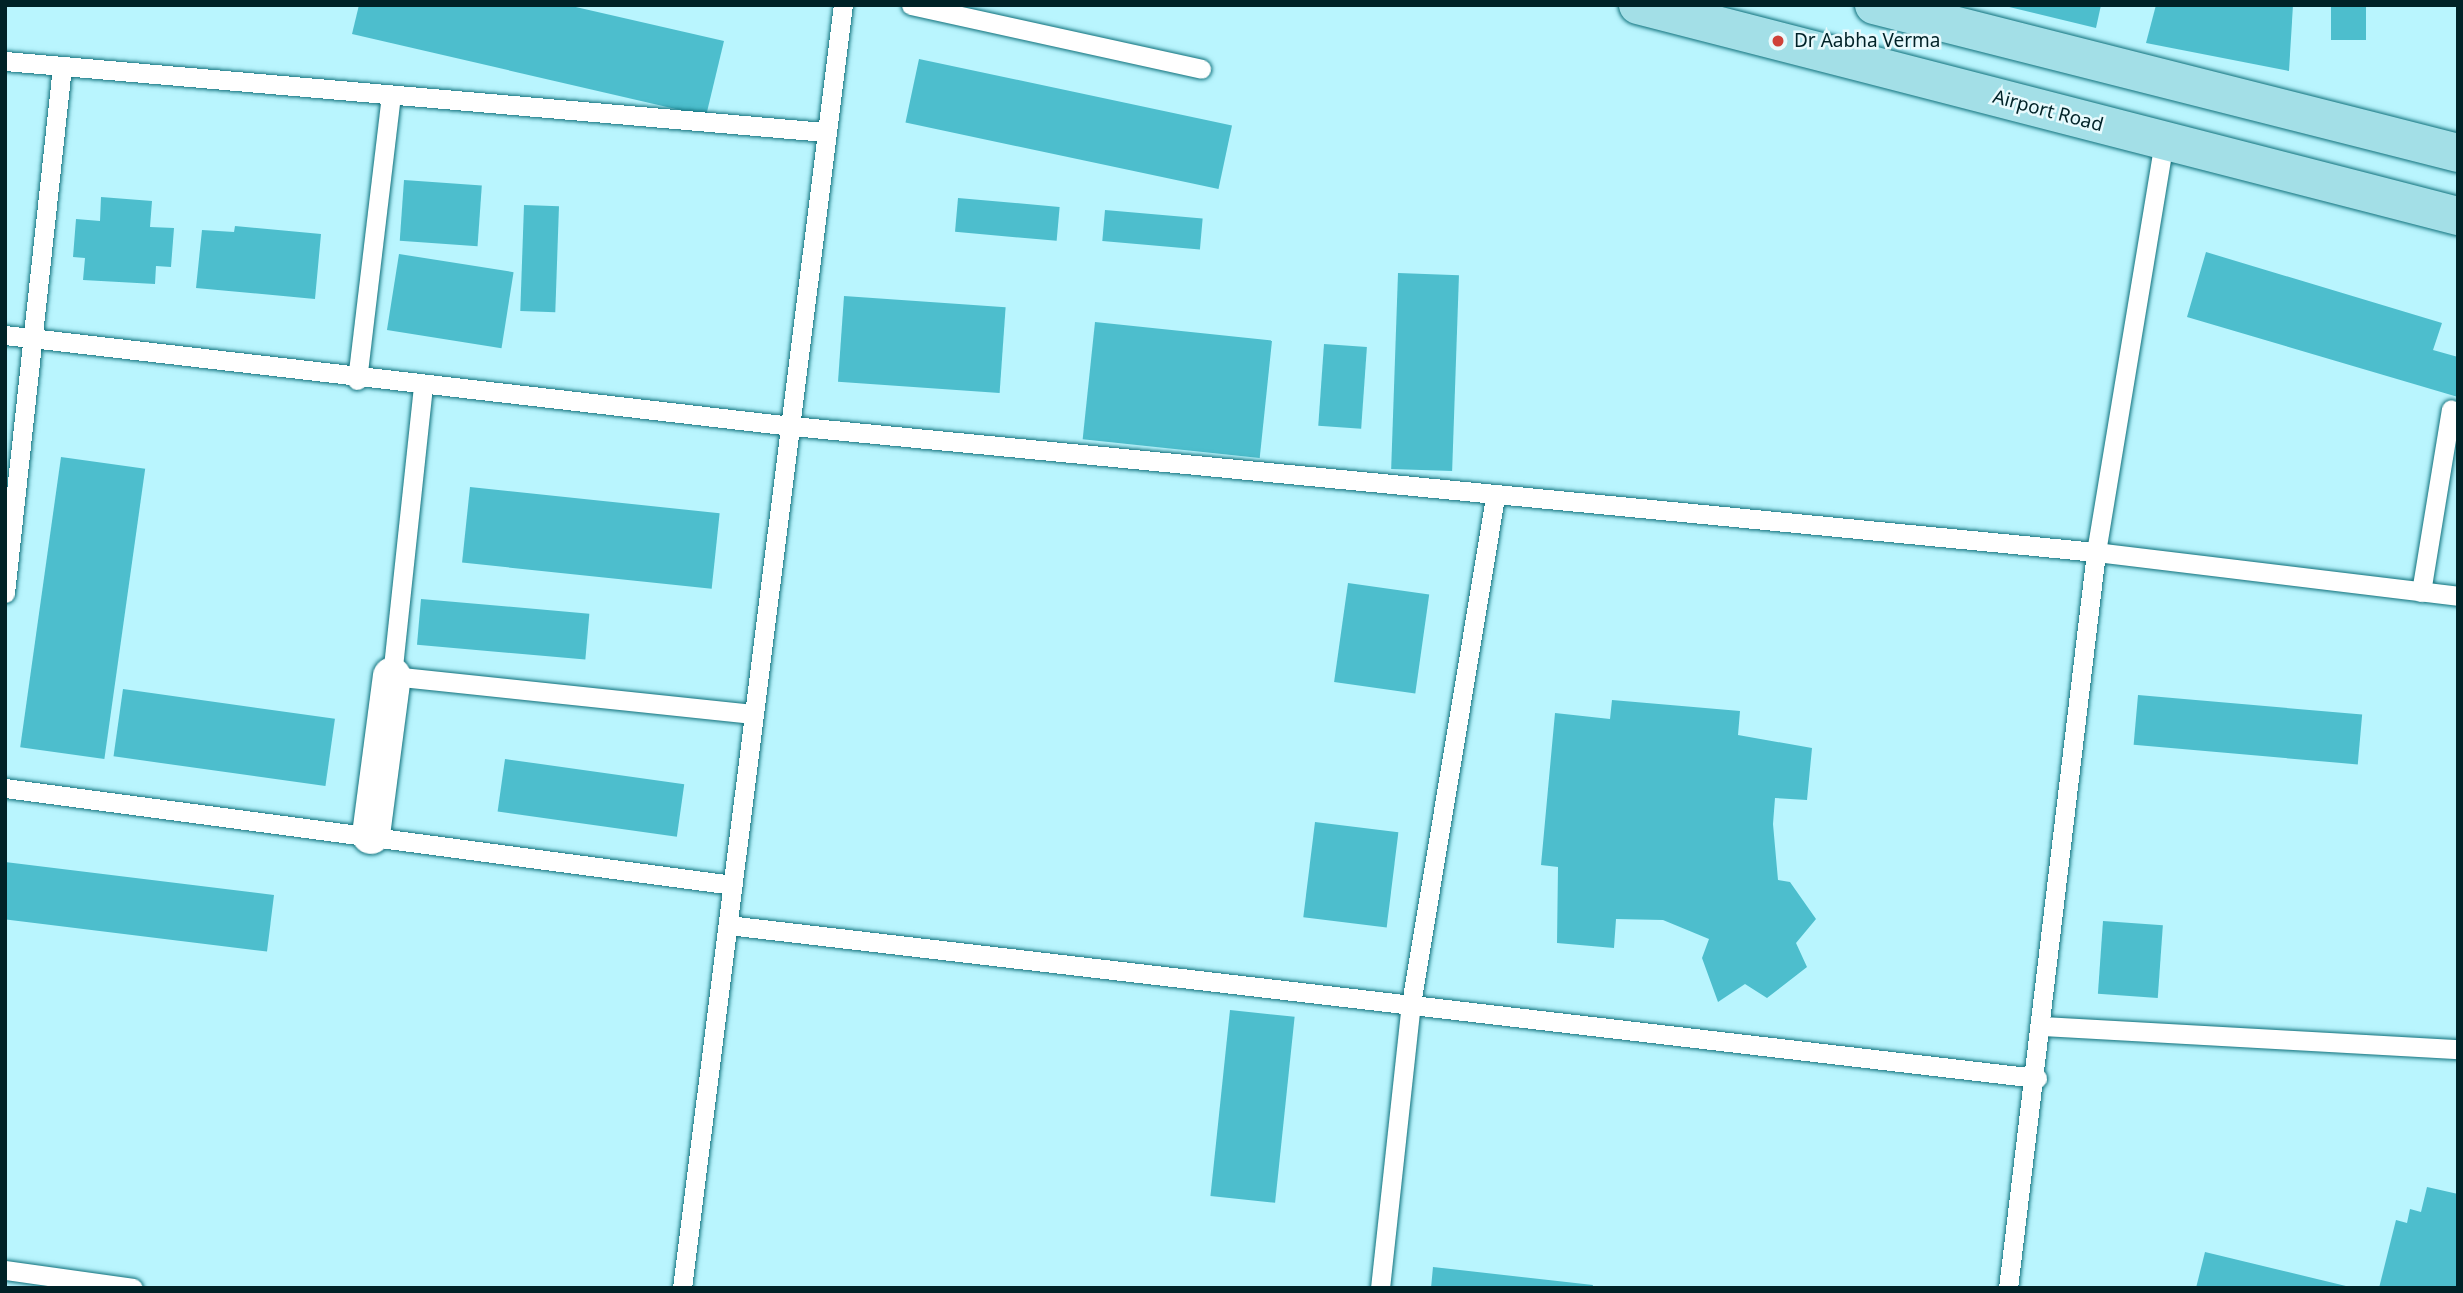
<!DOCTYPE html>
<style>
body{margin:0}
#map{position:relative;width:2463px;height:1293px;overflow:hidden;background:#b9f5fe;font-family:"Noto Sans",sans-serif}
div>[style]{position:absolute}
.building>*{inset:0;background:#4dbecd;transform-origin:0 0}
.roads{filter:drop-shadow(0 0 2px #0f707b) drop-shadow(0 0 2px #0f707b)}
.lane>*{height:19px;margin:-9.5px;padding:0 9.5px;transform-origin:9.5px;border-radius:9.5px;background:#fff}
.street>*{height:38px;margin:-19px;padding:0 19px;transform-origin:19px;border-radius:19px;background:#fff}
.primary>*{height:38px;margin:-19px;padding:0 19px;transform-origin:19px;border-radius:19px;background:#a3dfe7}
.dots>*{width:19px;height:19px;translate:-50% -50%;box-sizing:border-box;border:4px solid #e7fafd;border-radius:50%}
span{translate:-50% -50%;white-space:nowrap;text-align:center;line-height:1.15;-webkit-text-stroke:5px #e7fafd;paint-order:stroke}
.poi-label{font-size:19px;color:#002227}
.left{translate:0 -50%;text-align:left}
.street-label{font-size:19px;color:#002227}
.frame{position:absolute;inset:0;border:7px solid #002227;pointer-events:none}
</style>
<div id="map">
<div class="building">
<div style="clip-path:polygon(359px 5px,567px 5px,724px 41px,706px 116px,352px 34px)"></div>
<div style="clip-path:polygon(2001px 5px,2101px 5px,2096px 28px)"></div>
<div style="clip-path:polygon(2156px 5px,2293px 5px,2289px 71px,2146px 43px)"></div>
<div style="left:2331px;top:5px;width:35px;height:35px"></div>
<div style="left:919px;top:59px;width:320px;height:65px;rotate:12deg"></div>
<div style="left:404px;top:180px;width:78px;height:61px;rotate:4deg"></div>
<div style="clip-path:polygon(101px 197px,152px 201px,150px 227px,174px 228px,171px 267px,156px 266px,155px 284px,83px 280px,85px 258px,73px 257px,76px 219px,100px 221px)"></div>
<div style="left:958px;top:198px;width:102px;height:34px;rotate:5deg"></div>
<div style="left:524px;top:205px;width:35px;height:106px;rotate:2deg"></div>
<div style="left:1105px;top:210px;width:98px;height:31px;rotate:5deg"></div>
<div style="clip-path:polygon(235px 226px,321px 234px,315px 299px,196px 288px,202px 230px,234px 232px)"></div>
<div style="clip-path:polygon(2206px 252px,2442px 323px,2433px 350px,2458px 357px,2458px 397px,2187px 317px)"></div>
<div style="left:399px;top:254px;width:116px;height:77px;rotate:9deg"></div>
<div style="left:1398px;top:273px;width:61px;height:196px;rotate:2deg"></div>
<div style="left:844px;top:296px;width:162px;height:86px;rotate:4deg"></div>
<div style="left:1095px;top:322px;width:178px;height:118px;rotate:6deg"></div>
<div style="left:1324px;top:344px;width:43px;height:82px;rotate:4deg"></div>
<div style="left:61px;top:457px;width:85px;height:293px;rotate:8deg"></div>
<div style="left:470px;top:487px;width:251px;height:76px;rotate:6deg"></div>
<div style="left:1348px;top:583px;width:82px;height:100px;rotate:8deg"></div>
<div style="left:421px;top:599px;width:169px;height:46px;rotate:5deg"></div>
<div style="left:123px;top:689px;width:214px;height:68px;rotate:8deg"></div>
<div style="left:2138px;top:695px;width:225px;height:50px;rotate:5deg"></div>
<div style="clip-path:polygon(1612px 700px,1740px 711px,1738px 735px,1812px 748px,1807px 800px,1775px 798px,1773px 824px,1778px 880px,1790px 882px,1816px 919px,1796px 943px,1807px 967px,1767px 998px,1745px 984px,1718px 1002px,1702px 958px,1709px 939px,1663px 920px,1616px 919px,1614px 948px,1557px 943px,1558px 867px,1541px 865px,1555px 713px,1610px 719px)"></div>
<div style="left:505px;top:759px;width:181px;height:53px;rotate:8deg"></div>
<div style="left:1315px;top:822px;width:84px;height:96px;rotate:7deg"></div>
<div style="left:5px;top:862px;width:271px;height:57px;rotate:7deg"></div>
<div style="left:2103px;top:921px;width:60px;height:73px;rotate:4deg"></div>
<div style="left:1230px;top:1010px;width:65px;height:187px;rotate:6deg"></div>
<div style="clip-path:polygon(2427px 1187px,2458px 1194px,2458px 1288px,2379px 1288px,2396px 1220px,2407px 1223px,2410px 1209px,2421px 1212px)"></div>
<div style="clip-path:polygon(2205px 1252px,2350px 1287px,2350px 1288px,2196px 1288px)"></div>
<div style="clip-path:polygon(1433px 1267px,1593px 1285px,1592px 1288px,1431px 1288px)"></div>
</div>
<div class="roads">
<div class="lane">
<div style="left:911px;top:5px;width:297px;rotate:12.4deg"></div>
<div style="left:5px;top:61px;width:823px;rotate:4.95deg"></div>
<div style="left:5px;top:335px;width:792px;rotate:6.6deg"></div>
<div style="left:792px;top:426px;width:1310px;rotate:5.52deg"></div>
<div style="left:2096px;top:552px;width:417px;rotate:-80.6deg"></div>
<div style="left:357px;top:380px;width:287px;rotate:-83.2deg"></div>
<div style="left:423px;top:386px;width:292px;rotate:96.1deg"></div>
<div style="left:392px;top:676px;width:363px;rotate:6deg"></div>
<div style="left:2421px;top:592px;width:185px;rotate:-80.7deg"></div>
<div style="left:5px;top:593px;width:529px;rotate:-83.82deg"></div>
<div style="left:5px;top:788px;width:734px;rotate:7.59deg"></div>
<div style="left:728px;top:925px;width:1318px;rotate:6.67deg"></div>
<div style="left:2043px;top:1026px;width:416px;rotate:3.2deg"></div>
<div style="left:5px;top:1270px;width:129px;rotate:8deg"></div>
<div style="left:682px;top:1288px;width:1293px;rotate:-82.85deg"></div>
<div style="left:1380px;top:1288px;width:286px;rotate:-83.8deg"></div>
<div style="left:1411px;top:1004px;width:514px;rotate:-80.59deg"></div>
<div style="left:2008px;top:1288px;width:741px;rotate:-83.18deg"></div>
<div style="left:2096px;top:552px;width:365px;rotate:6.9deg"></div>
</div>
<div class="street">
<div style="left:371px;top:835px;width:160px;rotate:-82.5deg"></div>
</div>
<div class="primary">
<div style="left:1638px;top:5px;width:847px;rotate:14.43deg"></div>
<div style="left:1874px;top:5px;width:602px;rotate:14.22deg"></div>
</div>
</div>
<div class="dots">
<div style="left:1778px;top:41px;background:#cf4139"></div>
</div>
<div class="poi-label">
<span class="left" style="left:1794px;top:41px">Dr Aabha Verma</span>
</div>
<div class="street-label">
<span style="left:2048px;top:111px;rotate:15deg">Airport Road</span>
</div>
<div class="frame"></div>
</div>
